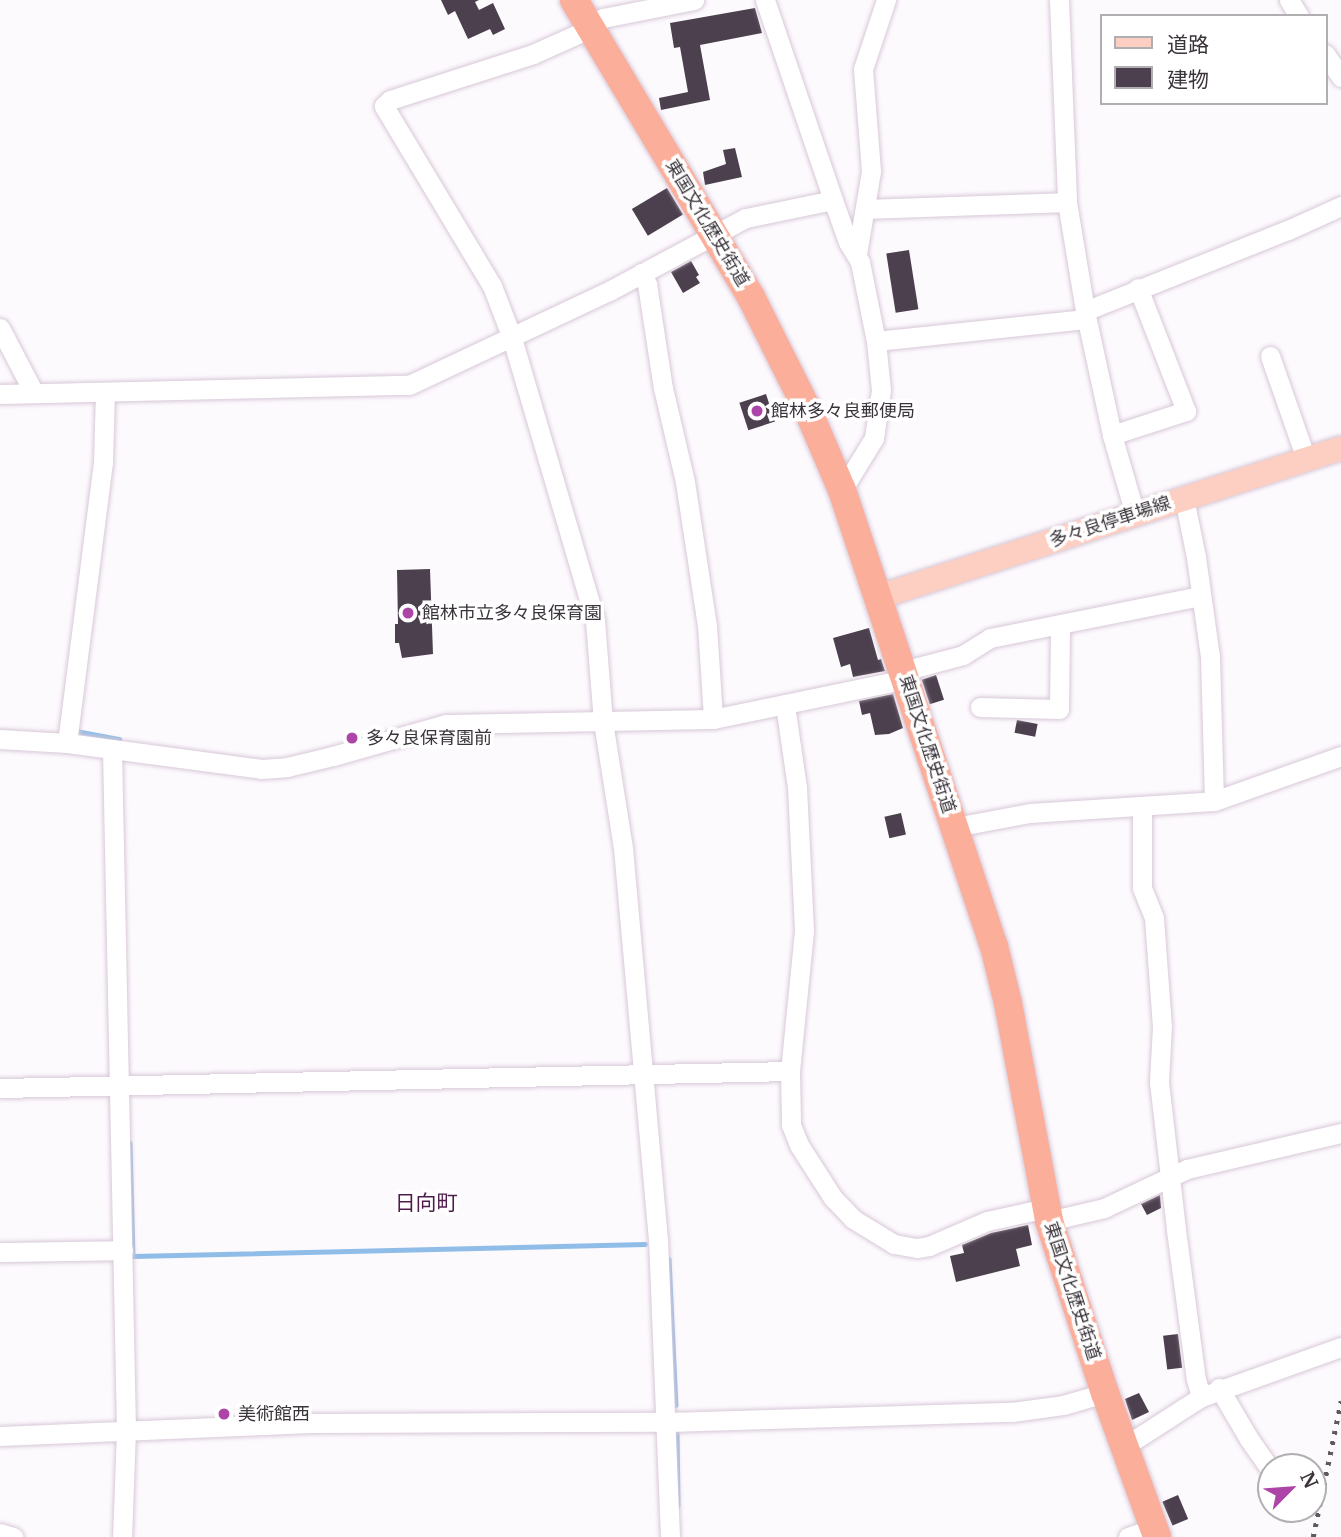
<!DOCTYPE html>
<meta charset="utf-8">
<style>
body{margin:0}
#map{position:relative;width:1341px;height:1537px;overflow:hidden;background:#fdfafe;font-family:Merriweather,"Noto Sans JP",serif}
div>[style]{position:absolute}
.stream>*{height:4.5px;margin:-2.25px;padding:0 2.25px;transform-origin:2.25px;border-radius:2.25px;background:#90bde7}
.building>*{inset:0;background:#4c404e;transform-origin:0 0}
.roads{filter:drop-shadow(0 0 2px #d7c8d7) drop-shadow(0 0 2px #d7c8d7)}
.minor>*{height:19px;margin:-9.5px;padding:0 9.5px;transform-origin:9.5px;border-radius:9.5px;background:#fff}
.major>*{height:24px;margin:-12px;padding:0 12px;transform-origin:12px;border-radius:12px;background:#fdcec2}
.highway>*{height:28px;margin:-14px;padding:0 14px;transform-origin:14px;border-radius:14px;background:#fbae9a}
.rail>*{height:4.5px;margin-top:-2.25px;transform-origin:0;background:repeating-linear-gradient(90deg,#5f595f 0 3.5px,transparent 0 10.5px)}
.dots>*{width:19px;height:19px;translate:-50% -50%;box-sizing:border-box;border:4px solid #fff;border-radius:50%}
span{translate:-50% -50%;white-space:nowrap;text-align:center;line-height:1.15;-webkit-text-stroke:7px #fff;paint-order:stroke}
.street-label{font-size:18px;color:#3b353b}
.poi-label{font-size:18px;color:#3b353b}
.left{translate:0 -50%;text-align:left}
.quarter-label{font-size:21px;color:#4e1c4b}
.legend{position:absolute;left:1100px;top:14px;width:228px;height:91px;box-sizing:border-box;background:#fff;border:2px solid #b1aeb1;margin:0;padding:9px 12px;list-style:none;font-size:21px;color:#3b353b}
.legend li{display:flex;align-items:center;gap:14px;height:35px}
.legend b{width:35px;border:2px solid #b1aeb1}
.north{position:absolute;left:1257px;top:1453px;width:70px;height:70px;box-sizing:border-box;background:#fff;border:2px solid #b1aeb1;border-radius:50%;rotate:65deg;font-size:19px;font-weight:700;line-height:28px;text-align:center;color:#3b353b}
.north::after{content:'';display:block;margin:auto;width:24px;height:32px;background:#ad45a8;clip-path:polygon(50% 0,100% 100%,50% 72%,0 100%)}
</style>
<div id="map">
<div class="stream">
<div style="left:76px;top:731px;width:44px;rotate:10.5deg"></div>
<div style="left:130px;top:1143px;width:113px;rotate:88.5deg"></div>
<div style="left:133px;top:1256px;width:512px;rotate:-1.34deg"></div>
<div style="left:669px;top:1259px;width:146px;rotate:87.3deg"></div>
<div style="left:677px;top:1433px;width:72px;rotate:89.2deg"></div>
</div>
<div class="building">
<div style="clip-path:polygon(441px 0,479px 0,475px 2px,479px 10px,493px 3px,505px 29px,493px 35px,490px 29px,468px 39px,455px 11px,448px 15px)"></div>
<div style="clip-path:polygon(755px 8px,762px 33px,700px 45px,710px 100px,661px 110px,659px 98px,688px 92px,680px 47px,674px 48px,670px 23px)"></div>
<div style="clip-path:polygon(735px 148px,742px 177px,705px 185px,703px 172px,726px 164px,723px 150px)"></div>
<div style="left:667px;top:188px;width:31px;height:41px;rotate:59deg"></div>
<div style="left:909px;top:250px;width:60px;height:23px;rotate:81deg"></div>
<div style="clip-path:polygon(691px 261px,699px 275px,696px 277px,700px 283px,683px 293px,671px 272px)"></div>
<div style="left:766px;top:394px;width:29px;height:28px;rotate:72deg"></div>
<div style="clip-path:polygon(430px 569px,433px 654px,402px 658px,399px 643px,395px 643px,395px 624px,398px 624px,397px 570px)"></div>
<div style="clip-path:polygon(869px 628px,878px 660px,881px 659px,885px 671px,853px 677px,850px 664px,841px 667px,833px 638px)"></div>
<div style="left:936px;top:675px;width:26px;height:15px;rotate:72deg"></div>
<div style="clip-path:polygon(893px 694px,903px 728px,889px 734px,875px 735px,870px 713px,862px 715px,859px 701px)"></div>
<div style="left:1017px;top:720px;width:21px;height:13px;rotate:11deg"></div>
<div style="left:901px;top:813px;width:22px;height:17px;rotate:77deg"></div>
<div style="clip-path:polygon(1160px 1195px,1161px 1208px,1147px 1215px,1141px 1204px)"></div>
<div style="clip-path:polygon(1028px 1225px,1032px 1245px,1016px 1249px,1020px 1266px,956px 1282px,950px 1256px,964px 1253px,962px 1245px,991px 1233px)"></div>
<div style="left:1178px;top:1334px;width:34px;height:15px;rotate:83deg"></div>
<div style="clip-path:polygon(1139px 1393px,1149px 1412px,1132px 1420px,1125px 1399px)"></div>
<div style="left:1178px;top:1495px;width:26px;height:17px;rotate:67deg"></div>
</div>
<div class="roads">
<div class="minor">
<div style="left:765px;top:0;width:211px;rotate:71.2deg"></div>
<div style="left:833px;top:200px;width:45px;rotate:70.3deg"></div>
<div style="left:848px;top:242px;width:23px;rotate:59deg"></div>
<div style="left:860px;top:262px;width:81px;rotate:78.6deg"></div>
<div style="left:876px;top:341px;width:49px;rotate:84.2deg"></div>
<div style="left:881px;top:390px;width:49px;rotate:98.3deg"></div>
<div style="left:874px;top:438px;width:61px;rotate:121.6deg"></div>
<div style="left:1059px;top:0;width:202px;rotate:87.7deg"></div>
<div style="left:1067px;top:202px;width:110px;rotate:80.6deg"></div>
<div style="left:1085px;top:311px;width:127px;rotate:77.7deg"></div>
<div style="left:1112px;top:435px;width:82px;rotate:73.8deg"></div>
<div style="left:1289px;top:0;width:19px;rotate:58deg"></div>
<div style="left:1325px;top:54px;width:28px;rotate:55deg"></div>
<div style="left:867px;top:209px;width:200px;rotate:-2deg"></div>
<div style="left:857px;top:254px;width:84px;rotate:-80.4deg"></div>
<div style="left:871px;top:171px;width:102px;rotate:-94.5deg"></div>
<div style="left:863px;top:69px;width:73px;rotate:-71.6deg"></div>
<div style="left:641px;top:273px;width:13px;rotate:61deg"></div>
<div style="left:647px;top:284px;width:105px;rotate:81.3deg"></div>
<div style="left:663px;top:388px;width:97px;rotate:76.8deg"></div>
<div style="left:685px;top:482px;width:145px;rotate:81.3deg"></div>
<div style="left:707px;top:625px;width:94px;rotate:86.3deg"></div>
<div style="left:1085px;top:311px;width:219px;rotate:-21.8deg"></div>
<div style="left:1288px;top:230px;width:58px;rotate:-24.4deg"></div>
<div style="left:0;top:328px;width:73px;rotate:62.4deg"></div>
<div style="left:876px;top:341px;width:211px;rotate:-6deg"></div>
<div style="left:1270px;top:356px;width:109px;rotate:70.7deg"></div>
<div style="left:0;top:394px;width:409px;rotate:-1.3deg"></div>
<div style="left:409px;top:385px;width:221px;rotate:-25.2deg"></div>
<div style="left:609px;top:291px;width:155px;rotate:-28.1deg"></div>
<div style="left:746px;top:218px;width:89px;rotate:-11.7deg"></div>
<div style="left:1112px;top:435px;width:78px;rotate:-18deg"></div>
<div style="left:1186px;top:411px;width:132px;rotate:-111.3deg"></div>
<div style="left:1184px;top:498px;width:60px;rotate:78.5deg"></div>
<div style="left:1196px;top:557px;width:101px;rotate:82deg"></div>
<div style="left:1210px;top:657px;width:144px;rotate:88.4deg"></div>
<div style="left:903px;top:671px;width:62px;rotate:-14.9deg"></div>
<div style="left:963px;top:655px;width:32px;rotate:-32deg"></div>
<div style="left:990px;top:638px;width:215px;rotate:-11.3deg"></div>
<div style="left:785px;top:705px;width:83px;rotate:81.7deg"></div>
<div style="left:797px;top:787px;width:144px;rotate:87.2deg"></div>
<div style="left:804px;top:931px;width:141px;rotate:95.7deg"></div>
<div style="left:790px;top:1071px;width:54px;rotate:88.9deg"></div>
<div style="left:791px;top:1125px;width:22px;rotate:68deg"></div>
<div style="left:799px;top:1145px;width:63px;rotate:57.3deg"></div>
<div style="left:833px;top:1198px;width:29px;rotate:46deg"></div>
<div style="left:853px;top:1219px;width:48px;rotate:31.4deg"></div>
<div style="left:894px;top:1244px;width:23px;rotate:10deg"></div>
<div style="left:917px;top:1248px;width:12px;rotate:-9deg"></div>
<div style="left:929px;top:1246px;width:63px;rotate:-23.3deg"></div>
<div style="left:987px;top:1221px;width:60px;rotate:-12.4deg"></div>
<div style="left:980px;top:707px;width:79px;rotate:1.5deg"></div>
<div style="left:1059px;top:709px;width:84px;rotate:-89.3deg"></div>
<div style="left:0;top:739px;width:67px;rotate:3.4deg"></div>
<div style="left:67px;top:743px;width:196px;rotate:7.6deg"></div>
<div style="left:261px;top:769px;width:26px;rotate:-4deg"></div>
<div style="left:287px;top:767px;width:47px;rotate:-13.4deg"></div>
<div style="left:333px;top:756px;width:117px;rotate:-15.8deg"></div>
<div style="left:446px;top:724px;width:267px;rotate:-1.1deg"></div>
<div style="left:713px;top:719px;width:197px;rotate:-11.7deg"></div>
<div style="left:67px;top:743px;width:282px;rotate:-82.7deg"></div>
<div style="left:103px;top:463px;width:70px;rotate:-88.4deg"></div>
<div style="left:112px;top:750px;width:680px;rotate:88.82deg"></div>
<div style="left:126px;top:1430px;width:107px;rotate:92.1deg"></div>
<div style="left:1142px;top:808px;width:80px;rotate:90deg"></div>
<div style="left:1142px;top:888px;width:32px;rotate:68deg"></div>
<div style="left:1154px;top:918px;width:108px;rotate:85.8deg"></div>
<div style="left:1162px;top:1026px;width:56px;rotate:93.1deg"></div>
<div style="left:1159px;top:1082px;width:149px;rotate:83.4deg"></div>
<div style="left:1176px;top:1230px;width:150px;rotate:82.4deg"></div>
<div style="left:1196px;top:1379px;width:19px;rotate:74deg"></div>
<div style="left:955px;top:827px;width:76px;rotate:-10.6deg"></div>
<div style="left:1030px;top:813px;width:184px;rotate:-3.7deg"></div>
<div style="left:1214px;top:801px;width:135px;rotate:-19.5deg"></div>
<div style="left:0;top:1088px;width:790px;rotate:-1.23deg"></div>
<div style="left:1049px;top:1221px;width:57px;rotate:-13.3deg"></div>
<div style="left:1104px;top:1208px;width:92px;rotate:-25.2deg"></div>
<div style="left:1187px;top:1169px;width:158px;rotate:-13.2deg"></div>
<div style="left:0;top:1252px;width:123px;rotate:-0.9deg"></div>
<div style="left:1219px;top:1388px;width:59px;rotate:59.5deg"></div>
<div style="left:1249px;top:1439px;width:38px;rotate:55deg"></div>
<div style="left:0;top:1436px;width:312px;rotate:-2.4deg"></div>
<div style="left:312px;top:1423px;width:356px;rotate:-0.2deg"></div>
<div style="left:668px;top:1422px;width:344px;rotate:-1.7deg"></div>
<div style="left:1012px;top:1412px;width:51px;rotate:-7.8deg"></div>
<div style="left:1063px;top:1405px;width:44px;rotate:-15.9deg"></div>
<div style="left:1125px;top:1446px;width:90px;rotate:-32.8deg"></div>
<div style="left:1201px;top:1397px;width:149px;rotate:-19.7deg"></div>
<div style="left:0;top:1533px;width:14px;rotate:17deg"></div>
<div style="left:670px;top:1537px;width:297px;rotate:-92.3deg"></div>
<div style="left:658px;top:1240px;width:394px;rotate:-95.1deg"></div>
<div style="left:623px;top:848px;width:128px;rotate:-99deg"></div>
<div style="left:603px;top:722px;width:102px;rotate:-94.5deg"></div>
<div style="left:595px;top:620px;width:294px;rotate:-106.4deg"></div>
<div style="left:512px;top:338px;width:56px;rotate:-111deg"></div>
<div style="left:492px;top:286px;width:210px;rotate:-121deg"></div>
<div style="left:384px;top:106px;width:8px;rotate:-45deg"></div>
<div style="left:390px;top:100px;width:150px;rotate:-17.8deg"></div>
<div style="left:533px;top:54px;width:64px;rotate:-24.1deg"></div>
<div style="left:591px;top:28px;width:16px;rotate:-40deg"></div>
<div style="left:603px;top:18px;width:93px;rotate:-11.2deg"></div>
<div style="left:1128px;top:1537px;width:28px;rotate:-19deg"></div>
</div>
<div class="major">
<div style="left:878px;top:597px;width:486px;rotate:-17.8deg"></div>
</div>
<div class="highway">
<div style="left:574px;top:0;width:346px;rotate:59.2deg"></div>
<div style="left:751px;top:297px;width:130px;rotate:63.4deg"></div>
<div style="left:809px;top:413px;width:84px;rotate:66.8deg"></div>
<div style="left:842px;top:490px;width:481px;rotate:71.6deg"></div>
<div style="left:994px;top:946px;width:59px;rotate:76.2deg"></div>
<div style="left:1008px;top:1003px;width:222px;rotate:79.3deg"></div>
<div style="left:1049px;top:1221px;width:181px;rotate:72deg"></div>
<div style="left:1105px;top:1393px;width:153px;rotate:70.1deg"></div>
</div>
</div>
<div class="rail">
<div style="left:1313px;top:1537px;width:139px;rotate:-78.4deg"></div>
</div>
<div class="dots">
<div style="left:757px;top:411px;background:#ad45a8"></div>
<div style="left:408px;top:613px;background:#ad45a8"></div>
<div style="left:352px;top:738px;background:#ad45a8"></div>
<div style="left:224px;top:1414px;background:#ad45a8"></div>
</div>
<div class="street-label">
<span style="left:707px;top:223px;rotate:59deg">東国文化歴史街道</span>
<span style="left:1110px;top:522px;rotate:-18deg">多々良停車場線</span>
<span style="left:927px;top:744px;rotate:72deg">東国文化歴史街道</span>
<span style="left:1072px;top:1291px;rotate:72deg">東国文化歴史街道</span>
</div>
<div class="poi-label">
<span class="left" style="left:771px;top:411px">館林多々良郵便局</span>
<span class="left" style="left:422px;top:613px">館林市立多々良保育園</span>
<span class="left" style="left:366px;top:738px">多々良保育園前</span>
<span class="left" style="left:238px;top:1414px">美術館西</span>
</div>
<div class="quarter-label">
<span style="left:426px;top:1203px">日向町</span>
</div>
<ul class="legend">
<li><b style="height:9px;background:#fdcec2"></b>道路</li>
<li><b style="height:19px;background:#4c404e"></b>建物</li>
</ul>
<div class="north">N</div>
</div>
